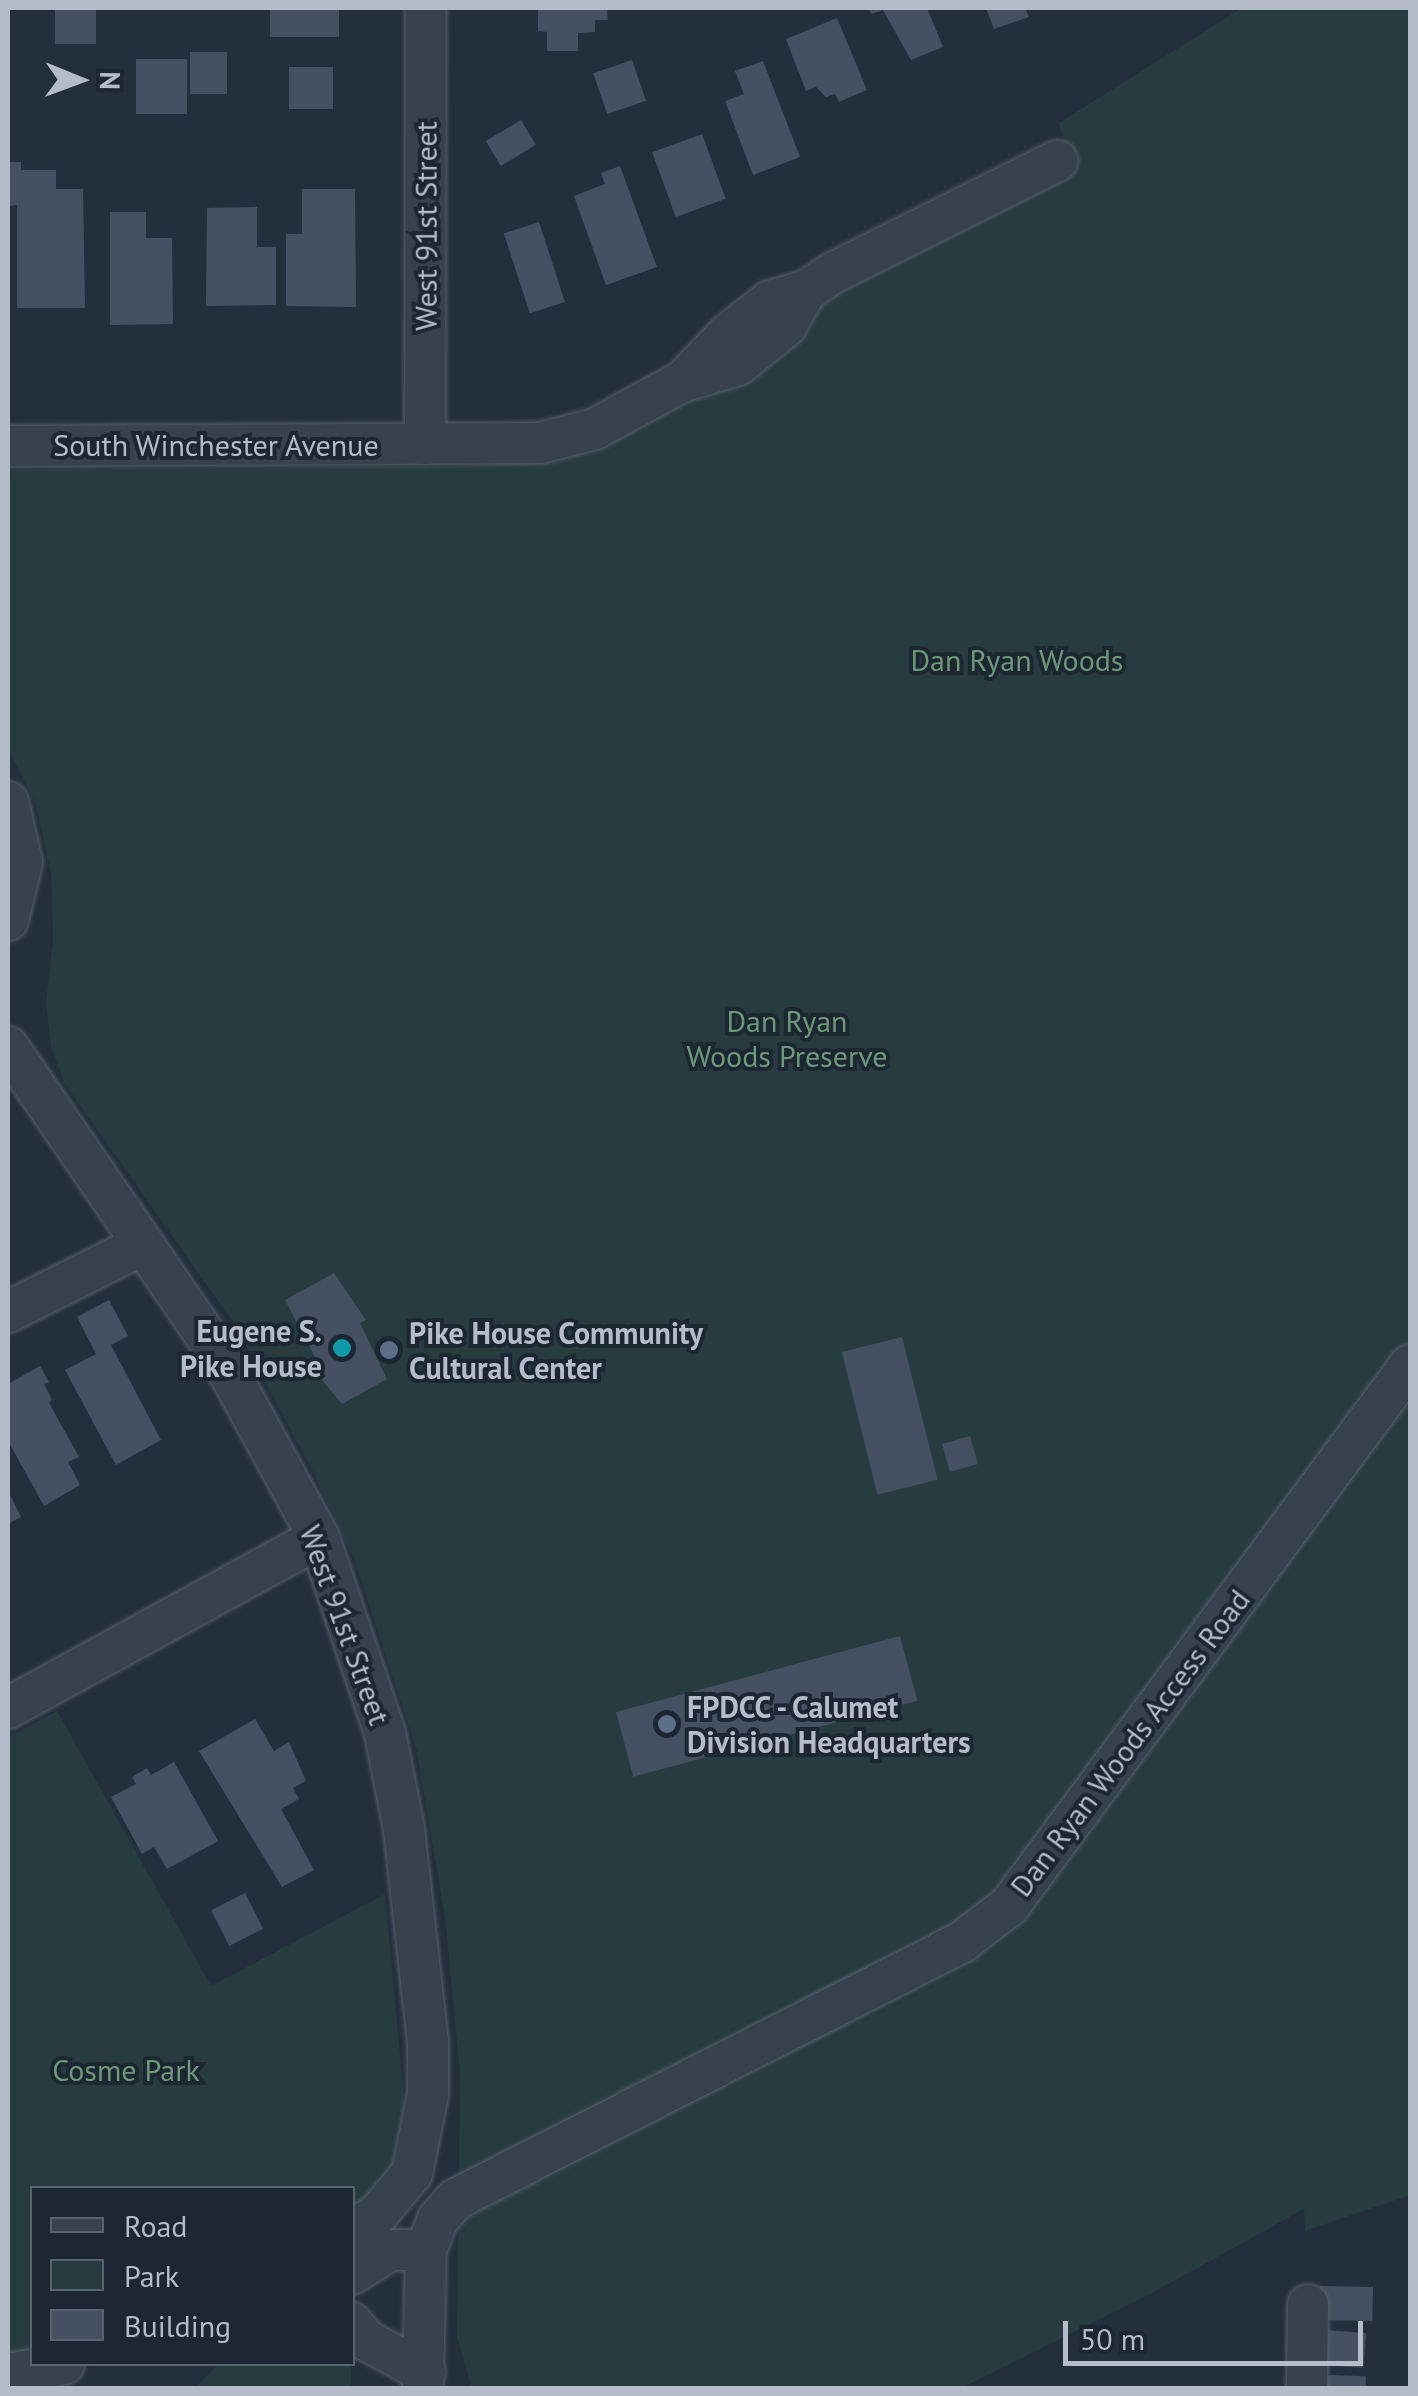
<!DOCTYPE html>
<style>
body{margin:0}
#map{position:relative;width:1418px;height:2396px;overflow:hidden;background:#242f3e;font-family:"PT Sans",sans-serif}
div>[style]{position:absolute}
.green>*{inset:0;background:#263c3f}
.building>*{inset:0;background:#455162;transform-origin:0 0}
.roads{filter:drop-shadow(0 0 2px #565f6c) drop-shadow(0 0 2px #565f6c)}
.minor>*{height:40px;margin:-20px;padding:0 20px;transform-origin:20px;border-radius:20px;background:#38414e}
.dots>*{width:28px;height:28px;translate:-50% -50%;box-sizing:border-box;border:5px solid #1d2633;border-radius:50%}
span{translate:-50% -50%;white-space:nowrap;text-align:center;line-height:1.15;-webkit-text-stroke:8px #1d2633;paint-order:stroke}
.street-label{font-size:30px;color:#b4bcc9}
.park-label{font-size:30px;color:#6b9a76}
.poi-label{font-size:30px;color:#b4bcc9;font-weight:700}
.right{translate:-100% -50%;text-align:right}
.left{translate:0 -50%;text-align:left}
.frame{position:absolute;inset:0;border:10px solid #b4bcc9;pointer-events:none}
.legend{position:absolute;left:30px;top:2186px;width:325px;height:180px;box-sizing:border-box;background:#1d2633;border:2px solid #59626f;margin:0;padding:12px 18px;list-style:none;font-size:30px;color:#b4bcc9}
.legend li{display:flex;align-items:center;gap:20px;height:50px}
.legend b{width:50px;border:2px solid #59626f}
.north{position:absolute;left:30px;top:30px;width:100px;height:100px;-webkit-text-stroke:8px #1d2633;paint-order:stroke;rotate:91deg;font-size:28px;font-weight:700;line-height:40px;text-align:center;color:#b4bcc9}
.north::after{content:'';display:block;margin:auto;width:35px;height:45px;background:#b4bcc9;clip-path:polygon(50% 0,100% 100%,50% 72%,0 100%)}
.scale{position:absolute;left:1063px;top:2321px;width:300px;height:45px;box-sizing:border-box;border:5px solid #b4bcc9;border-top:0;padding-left:12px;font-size:30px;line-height:35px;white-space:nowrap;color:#b4bcc9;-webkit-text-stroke:8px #1d2633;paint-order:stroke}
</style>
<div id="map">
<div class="green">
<div style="clip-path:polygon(1242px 8px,1410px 8px,1410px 2195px,1305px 2231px,1304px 2209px,1148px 2295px,961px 2388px,472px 2388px,457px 2337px,460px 2074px,445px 1916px,416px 1748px,355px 1561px,312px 1470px,235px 1325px,65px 1084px,51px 1047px,46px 1002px,53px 941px,51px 873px,36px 805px,8px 748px,8px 470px,461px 466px,535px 463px,583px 451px,747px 374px,838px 286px,1073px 174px,1059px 123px)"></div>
<div style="clip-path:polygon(57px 1711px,211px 1986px,385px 1894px,405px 2108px,398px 2159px,372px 2201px,353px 2212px,352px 2188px,32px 2188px,32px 2364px,62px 2364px,61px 2388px,8px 2388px,8px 1737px)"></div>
<div style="clip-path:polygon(219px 2364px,351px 2364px,351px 2388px,195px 2388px)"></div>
</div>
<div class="building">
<div style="left:55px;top:8px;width:41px;height:36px"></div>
<div style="left:270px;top:8px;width:69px;height:29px"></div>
<div style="clip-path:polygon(538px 8px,607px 8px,608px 20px,595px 20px,595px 32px,578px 33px,578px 51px,547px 51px,547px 32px,538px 31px)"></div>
<div style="clip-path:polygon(869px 8px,927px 8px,943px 47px,911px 60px,883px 10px,871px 14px)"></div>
<div style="clip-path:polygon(986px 8px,1025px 8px,1029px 17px,994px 29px)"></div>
<div style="clip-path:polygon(837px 18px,867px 90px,839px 102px,835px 94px,826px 97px,816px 87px,806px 91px,786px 39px)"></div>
<div style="left:190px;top:52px;width:37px;height:42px"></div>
<div style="left:187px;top:59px;width:55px;height:51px;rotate:90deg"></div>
<div style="left:632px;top:60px;width:43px;height:41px;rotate:71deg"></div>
<div style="clip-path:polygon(763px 61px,800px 157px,753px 175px,725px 101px,744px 94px,735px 71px)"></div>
<div style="left:289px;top:67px;width:44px;height:42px"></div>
<div style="left:521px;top:120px;width:29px;height:41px;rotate:59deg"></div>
<div style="left:702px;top:134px;width:69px;height:53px;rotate:70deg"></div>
<div style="clip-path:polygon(8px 162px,21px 162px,21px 170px,56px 170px,56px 189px,83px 189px,85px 308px,17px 308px,17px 205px,8px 206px)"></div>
<div style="clip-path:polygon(620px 166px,657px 267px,606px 285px,574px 196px,605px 184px,601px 173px)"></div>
<div style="clip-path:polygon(302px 189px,355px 189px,356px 307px,286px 306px,286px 234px,302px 234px)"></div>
<div style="clip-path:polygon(257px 207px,257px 247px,276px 247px,276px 305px,206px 306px,207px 208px)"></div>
<div style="clip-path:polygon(110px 212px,146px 212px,146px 238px,172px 238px,173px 324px,110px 325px)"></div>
<div style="left:539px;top:222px;width:84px;height:37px;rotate:72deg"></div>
<div style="clip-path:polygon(334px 1273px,366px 1320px,360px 1323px,387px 1379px,342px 1404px,316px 1373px,317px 1361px,285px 1300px)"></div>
<div style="clip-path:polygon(109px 1300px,128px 1336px,111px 1345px,161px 1440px,116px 1465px,65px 1370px,96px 1354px,77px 1317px)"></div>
<div style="left:902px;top:1337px;width:147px;height:62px;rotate:76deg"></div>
<div style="clip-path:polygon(40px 1366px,49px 1382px,44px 1384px,52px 1400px,49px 1403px,79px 1457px,68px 1462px,80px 1485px,44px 1506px,8px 1441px,8px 1384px)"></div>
<div style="left:970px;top:1436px;width:29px;height:29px;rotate:74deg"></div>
<div style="clip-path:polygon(8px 1491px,21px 1517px,8px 1524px)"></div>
<div style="left:900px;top:1636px;width:67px;height:294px;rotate:75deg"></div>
<div style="clip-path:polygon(255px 1719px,274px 1751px,289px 1742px,306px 1781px,293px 1788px,299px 1799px,281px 1809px,314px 1870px,282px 1887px,199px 1751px)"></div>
<div style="clip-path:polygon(174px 1762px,218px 1841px,167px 1869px,154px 1847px,142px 1854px,111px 1797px,136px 1784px,132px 1777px,147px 1768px,151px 1775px)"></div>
<div style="left:245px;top:1893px;width:40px;height:38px;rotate:63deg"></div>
<div style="left:1320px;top:2286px;width:53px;height:34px;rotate:1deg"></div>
<div style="left:1324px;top:2330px;width:42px;height:35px;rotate:4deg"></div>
<div style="left:1328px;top:2375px;width:38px;height:13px;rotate:2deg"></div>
</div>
<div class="roads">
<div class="minor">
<div style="left:685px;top:379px;width:61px;rotate:-46.3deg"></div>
<div style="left:727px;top:335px;width:55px;rotate:-38.3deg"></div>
<div style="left:770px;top:301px;width:37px;rotate:-16deg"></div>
<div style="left:806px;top:291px;width:30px;rotate:-34deg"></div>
<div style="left:831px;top:274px;width:253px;rotate:-26.6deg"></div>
<div style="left:425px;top:444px;width:436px;rotate:-89.9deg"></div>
<div style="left:8px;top:446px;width:532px;rotate:-0.32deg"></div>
<div style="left:540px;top:443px;width:57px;rotate:-14.3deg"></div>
<div style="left:595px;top:429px;width:98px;rotate:-28.7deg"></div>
<div style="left:681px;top:382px;width:59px;rotate:-16.6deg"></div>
<div style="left:738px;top:365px;width:62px;rotate:-39.1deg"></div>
<div style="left:786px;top:326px;width:40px;rotate:-60.3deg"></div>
<div style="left:8px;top:802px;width:62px;rotate:76.9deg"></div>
<div style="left:22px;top:862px;width:60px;rotate:103.6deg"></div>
<div style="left:8px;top:1047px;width:377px;rotate:55.6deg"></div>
<div style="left:221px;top:1358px;width:205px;rotate:61.4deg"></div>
<div style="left:319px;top:1538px;width:206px;rotate:71.3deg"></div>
<div style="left:385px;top:1733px;width:98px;rotate:78.8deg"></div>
<div style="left:404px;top:1829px;width:214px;rotate:83.6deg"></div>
<div style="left:428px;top:2042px;width:52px;rotate:90deg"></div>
<div style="left:428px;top:2094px;width:81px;rotate:101.4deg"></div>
<div style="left:412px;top:2173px;width:53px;rotate:129.7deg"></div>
<div style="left:378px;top:2214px;width:31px;rotate:148deg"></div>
<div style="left:8px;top:1312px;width:150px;rotate:-26.6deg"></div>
<div style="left:8px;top:1708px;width:354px;rotate:-28.7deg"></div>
<div style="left:352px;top:2274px;width:45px;rotate:-32.3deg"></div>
<div style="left:390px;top:2250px;width:36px"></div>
<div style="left:352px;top:2323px;width:22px;rotate:51deg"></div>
<div style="left:366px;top:2340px;width:67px;rotate:28.5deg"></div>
<div style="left:8px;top:2374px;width:57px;rotate:-10.1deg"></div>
<div style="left:423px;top:2388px;width:138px;rotate:-88.8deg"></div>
<div style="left:426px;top:2250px;width:33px;rotate:-69deg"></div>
<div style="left:438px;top:2219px;width:27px;rotate:-48deg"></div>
<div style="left:456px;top:2199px;width:568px;rotate:-26.93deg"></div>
<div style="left:962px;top:1942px;width:59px;rotate:-37.5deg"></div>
<div style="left:1009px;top:1906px;width:673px;rotate:-53.45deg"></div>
<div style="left:1307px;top:2388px;width:83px;rotate:-89.3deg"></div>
</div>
</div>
<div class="dots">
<div style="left:342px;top:1348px;background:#0f9aa8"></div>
<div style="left:389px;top:1350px;background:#5c6f8a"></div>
<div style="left:667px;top:1724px;background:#5c6f8a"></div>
</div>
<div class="street-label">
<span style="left:426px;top:226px;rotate:-90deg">West 91st Street</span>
<span style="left:216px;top:445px">South Winchester Avenue</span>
<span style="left:345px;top:1625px;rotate:70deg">West 91st Street</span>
<span style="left:1130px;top:1743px;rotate:-53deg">Dan Ryan Woods Access Road</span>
</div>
<div class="park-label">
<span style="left:1017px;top:660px">Dan Ryan Woods</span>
<span style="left:787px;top:1038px">Dan Ryan<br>Woods Preserve</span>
<span style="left:126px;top:2070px">Cosme Park</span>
</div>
<div class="poi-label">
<span class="right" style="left:322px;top:1348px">Eugene S.<br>Pike House</span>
<span class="left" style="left:409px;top:1350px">Pike House Community<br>Cultural Center</span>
<span class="left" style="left:687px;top:1724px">FPDCC - Calumet<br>Division Headquarters</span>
</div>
<div class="frame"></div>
<ul class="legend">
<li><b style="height:12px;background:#38414e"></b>Road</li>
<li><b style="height:28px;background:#263c3f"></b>Park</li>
<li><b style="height:28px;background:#455162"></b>Building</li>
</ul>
<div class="north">N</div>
<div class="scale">50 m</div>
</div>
